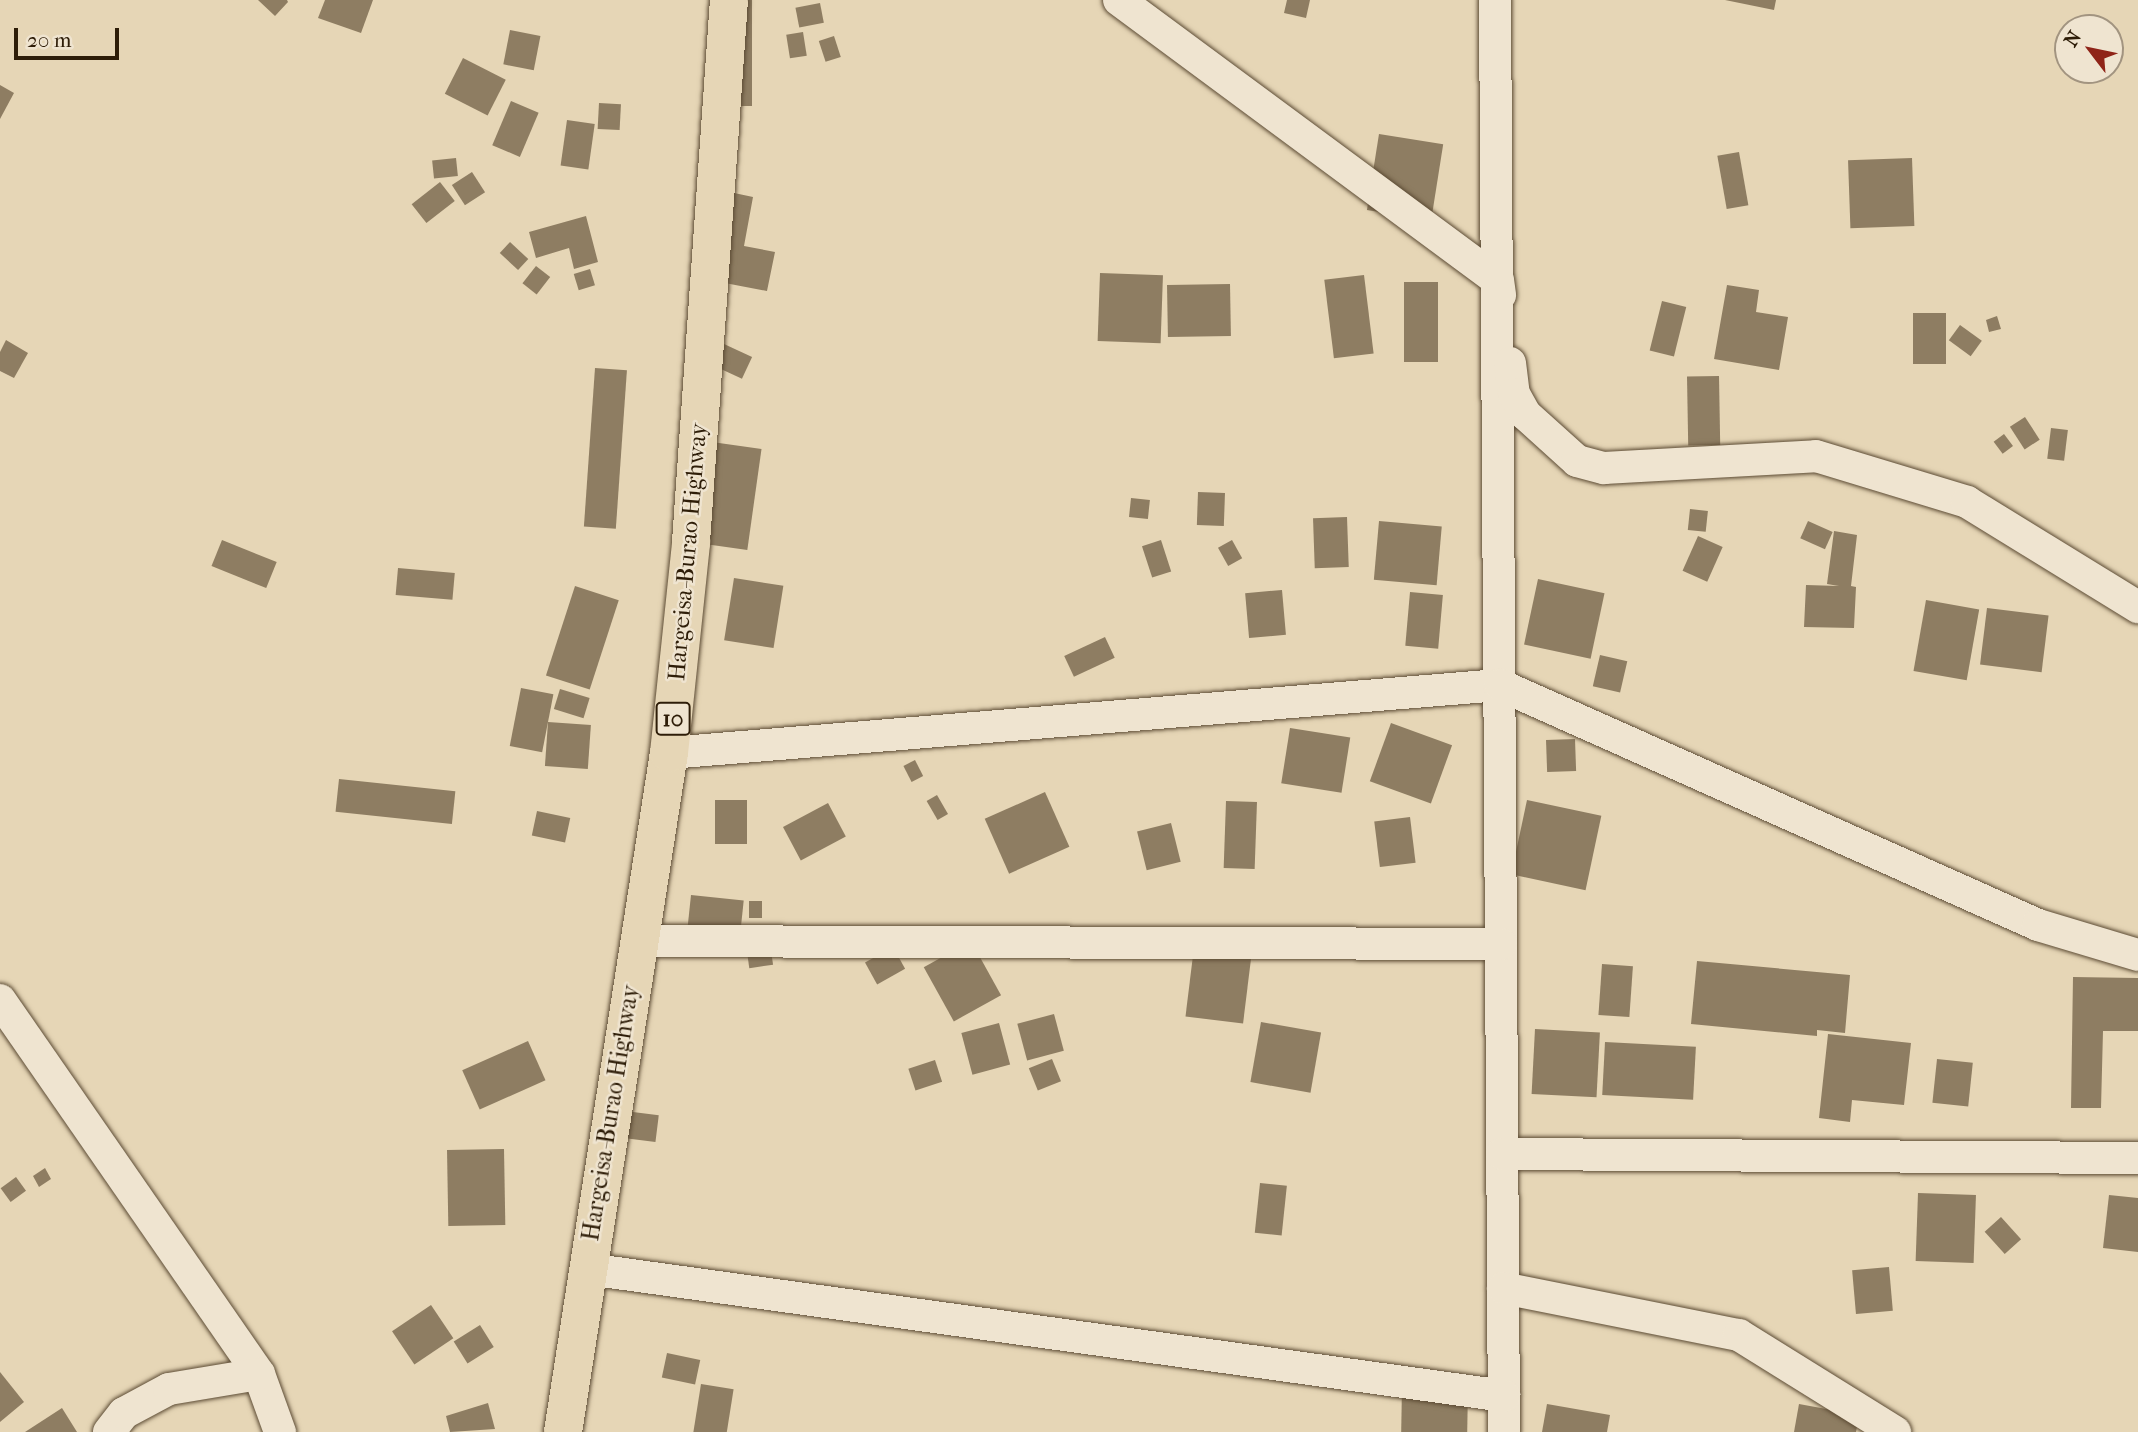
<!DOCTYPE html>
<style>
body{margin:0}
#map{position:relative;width:2138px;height:1432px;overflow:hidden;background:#e6d6b6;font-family:"IM FELL French Canon",serif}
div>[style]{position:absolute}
.building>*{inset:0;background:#8e7d62;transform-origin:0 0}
.roads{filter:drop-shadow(0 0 2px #5c4b34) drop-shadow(0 0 2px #5c4b34)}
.street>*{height:32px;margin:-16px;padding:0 16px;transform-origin:16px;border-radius:16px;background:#efe4d0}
.highway>*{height:38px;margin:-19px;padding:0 19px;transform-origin:19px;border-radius:19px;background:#e6d6b6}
span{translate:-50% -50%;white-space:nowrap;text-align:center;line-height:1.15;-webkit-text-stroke:5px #efe4d0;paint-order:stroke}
.shield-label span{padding:2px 5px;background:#efe4d0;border:2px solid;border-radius:5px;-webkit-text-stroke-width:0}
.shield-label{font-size:23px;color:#2e1d08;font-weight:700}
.street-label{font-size:24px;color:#2e1d08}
.north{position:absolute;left:2054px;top:14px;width:70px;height:70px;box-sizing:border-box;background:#efe4d0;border:2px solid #a29480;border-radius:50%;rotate:302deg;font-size:19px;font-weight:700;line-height:28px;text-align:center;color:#2e1d08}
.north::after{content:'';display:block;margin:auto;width:24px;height:32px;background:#8f2418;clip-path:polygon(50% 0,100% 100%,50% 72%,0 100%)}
.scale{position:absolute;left:14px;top:28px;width:105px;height:32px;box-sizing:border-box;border:4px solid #2e1d08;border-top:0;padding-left:9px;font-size:21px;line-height:24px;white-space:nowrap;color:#2e1d08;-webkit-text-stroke:5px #efe4d0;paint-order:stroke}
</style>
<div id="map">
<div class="building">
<div style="clip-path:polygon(258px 0,287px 0,288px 2px,275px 16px)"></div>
<div style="clip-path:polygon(325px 0,373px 0,361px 33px,318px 18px)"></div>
<div style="left:718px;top:0;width:34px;height:106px"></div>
<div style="clip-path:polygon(1287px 0,1310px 0,1306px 18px,1284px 13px)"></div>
<div style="clip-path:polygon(1725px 0,1776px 0,1774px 10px)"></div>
<div style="left:820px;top:3px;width:20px;height:25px;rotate:79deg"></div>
<div style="left:510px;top:30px;width:31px;height:35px;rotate:11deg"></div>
<div style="left:803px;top:32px;width:24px;height:17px;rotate:81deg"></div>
<div style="left:834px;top:36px;width:22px;height:16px;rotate:72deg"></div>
<div style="left:463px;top:58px;width:48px;height:40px;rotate:27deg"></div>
<div style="clip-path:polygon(0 85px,14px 93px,0 119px)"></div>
<div style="left:511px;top:101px;width:30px;height:48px;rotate:23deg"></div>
<div style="left:599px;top:103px;width:22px;height:26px;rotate:3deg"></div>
<div style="left:567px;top:120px;width:28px;height:46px;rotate:8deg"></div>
<div style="left:1379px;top:134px;width:65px;height:77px;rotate:9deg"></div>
<div style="left:1739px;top:152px;width:54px;height:22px;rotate:80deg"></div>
<div style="left:456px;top:158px;width:18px;height:24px;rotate:84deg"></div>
<div style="left:1912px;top:158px;width:68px;height:64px;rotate:88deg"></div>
<div style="left:472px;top:172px;width:24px;height:24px;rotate:57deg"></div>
<div style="left:440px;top:182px;width:24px;height:36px;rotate:52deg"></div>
<div style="clip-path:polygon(720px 190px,753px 197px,744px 246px,775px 252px,767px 291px,704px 279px)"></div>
<div style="clip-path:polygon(586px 216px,598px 262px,574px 269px,569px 248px,536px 258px,529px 232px)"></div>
<div style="left:510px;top:242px;width:25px;height:15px;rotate:43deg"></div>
<div style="left:536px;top:266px;width:18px;height:22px;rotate:38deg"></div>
<div style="left:590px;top:269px;width:17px;height:17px;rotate:73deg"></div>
<div style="left:1100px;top:273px;width:63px;height:68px;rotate:2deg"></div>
<div style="left:1364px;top:275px;width:79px;height:40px;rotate:83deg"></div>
<div style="left:1404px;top:282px;width:34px;height:80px"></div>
<div style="left:1230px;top:284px;width:52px;height:63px;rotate:89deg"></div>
<div style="clip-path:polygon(1727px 285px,1759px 290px,1756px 312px,1788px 317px,1779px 370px,1714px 359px)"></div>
<div style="left:1662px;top:301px;width:25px;height:51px;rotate:14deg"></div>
<div style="left:1913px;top:313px;width:33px;height:51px"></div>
<div style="clip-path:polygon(1997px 316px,2001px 329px,1989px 332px,1986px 320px)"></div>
<div style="left:1960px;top:325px;width:27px;height:19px;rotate:36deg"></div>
<div style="clip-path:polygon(6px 340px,28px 353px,14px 378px,0 371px,0 352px)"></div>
<div style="left:724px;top:344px;width:31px;height:24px;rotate:25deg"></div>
<div style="left:595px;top:368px;width:32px;height:159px;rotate:4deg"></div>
<div style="left:1719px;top:376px;width:69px;height:32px;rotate:89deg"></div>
<div style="left:2025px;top:417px;width:27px;height:18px;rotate:57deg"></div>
<div style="left:2051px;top:428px;width:17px;height:31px;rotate:7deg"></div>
<div style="left:2004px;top:434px;width:15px;height:13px;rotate:53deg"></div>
<div style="left:712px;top:442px;width:50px;height:102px;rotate:8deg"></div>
<div style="left:1198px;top:492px;width:27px;height:33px;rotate:2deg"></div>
<div style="left:1131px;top:498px;width:19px;height:19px;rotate:6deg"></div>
<div style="left:1690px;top:509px;width:18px;height:21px;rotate:6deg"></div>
<div style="left:1347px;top:517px;width:50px;height:34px;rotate:88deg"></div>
<div style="left:1379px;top:521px;width:63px;height:59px;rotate:5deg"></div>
<div style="left:1808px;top:521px;width:27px;height:19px;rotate:24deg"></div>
<div style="clip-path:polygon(1834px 531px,1857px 535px,1851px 586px,1856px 587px,1854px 628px,1804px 627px,1806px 585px,1839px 586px,1827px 584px)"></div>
<div style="left:1698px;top:536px;width:27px;height:38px;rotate:24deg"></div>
<div style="left:222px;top:540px;width:59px;height:28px;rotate:22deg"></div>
<div style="left:1161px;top:540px;width:33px;height:20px;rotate:72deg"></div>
<div style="left:1232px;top:540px;width:21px;height:16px;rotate:61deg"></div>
<div style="left:398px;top:568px;width:57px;height:27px;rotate:5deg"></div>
<div style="left:734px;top:578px;width:50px;height:63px;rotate:9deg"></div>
<div style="left:1538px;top:579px;width:68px;height:67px;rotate:12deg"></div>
<div style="left:575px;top:586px;width:46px;height:94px;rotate:18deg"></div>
<div style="left:1282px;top:590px;width:45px;height:37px;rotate:85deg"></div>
<div style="left:1410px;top:592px;width:33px;height:54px;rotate:5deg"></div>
<div style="left:1926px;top:600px;width:54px;height:72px;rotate:10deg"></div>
<div style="left:1987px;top:608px;width:62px;height:57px;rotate:7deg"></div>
<div style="left:1105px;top:637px;width:23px;height:45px;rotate:65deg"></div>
<div style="left:1600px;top:655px;width:28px;height:32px;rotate:13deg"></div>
<div style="left:521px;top:688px;width:33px;height:59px;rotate:11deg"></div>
<div style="left:560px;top:689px;width:31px;height:21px;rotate:17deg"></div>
<div style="left:548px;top:722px;width:43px;height:44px;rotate:4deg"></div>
<div style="left:1391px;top:723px;width:65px;height:62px;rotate:20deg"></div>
<div style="left:1290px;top:728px;width:61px;height:56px;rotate:9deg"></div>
<div style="left:1575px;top:739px;width:32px;height:29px;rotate:88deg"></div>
<div style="left:915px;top:760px;width:18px;height:13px;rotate:63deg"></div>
<div style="left:339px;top:779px;width:117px;height:33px;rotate:6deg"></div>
<div style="left:1045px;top:792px;width:60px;height:66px;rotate:66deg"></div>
<div style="left:937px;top:795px;width:22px;height:12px;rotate:60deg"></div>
<div style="left:715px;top:800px;width:32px;height:44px"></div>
<div style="left:1527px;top:800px;width:76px;height:76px;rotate:12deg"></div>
<div style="left:1226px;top:801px;width:31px;height:67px;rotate:2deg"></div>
<div style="left:828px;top:803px;width:38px;height:51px;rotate:62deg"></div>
<div style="left:537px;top:811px;width:34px;height:25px;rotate:12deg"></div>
<div style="left:1410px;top:817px;width:46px;height:36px;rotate:83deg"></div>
<div style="left:1171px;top:823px;width:40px;height:35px;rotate:76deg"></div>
<div style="left:691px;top:895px;width:53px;height:34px;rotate:6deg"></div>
<div style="left:749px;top:901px;width:13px;height:17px"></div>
<div style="left:1195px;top:939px;width:58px;height:78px;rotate:7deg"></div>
<div style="left:971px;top:941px;width:62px;height:54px;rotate:61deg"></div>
<div style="left:770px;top:943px;width:22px;height:24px;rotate:82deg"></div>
<div style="left:893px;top:947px;width:25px;height:32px;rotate:61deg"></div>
<div style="clip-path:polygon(1697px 961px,1850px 975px,1845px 1033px,1817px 1030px,1817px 1036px,1691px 1024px)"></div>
<div style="left:1602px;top:964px;width:31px;height:51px;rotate:4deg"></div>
<div style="clip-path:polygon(2073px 977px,2138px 978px,2138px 1031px,2103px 1031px,2101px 1108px,2071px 1108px)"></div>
<div style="left:1054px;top:1014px;width:38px;height:38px;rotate:75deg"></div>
<div style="left:1261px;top:1022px;width:61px;height:61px;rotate:10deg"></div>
<div style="left:999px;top:1023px;width:43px;height:39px;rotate:75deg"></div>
<div style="left:1535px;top:1029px;width:65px;height:65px;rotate:3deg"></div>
<div style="clip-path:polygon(1828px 1034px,1911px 1043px,1904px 1105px,1852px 1100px,1850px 1122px,1819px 1118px)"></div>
<div style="left:528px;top:1041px;width:43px;height:72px;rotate:66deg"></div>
<div style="left:1605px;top:1042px;width:91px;height:53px;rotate:3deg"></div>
<div style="left:1052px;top:1059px;width:24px;height:25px;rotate:68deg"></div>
<div style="left:1937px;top:1059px;width:36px;height:44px;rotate:6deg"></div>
<div style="left:935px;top:1060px;width:23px;height:28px;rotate:72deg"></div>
<div style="left:625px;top:1111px;width:34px;height:27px;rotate:7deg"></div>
<div style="left:504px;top:1149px;width:76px;height:57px;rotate:89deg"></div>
<div style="clip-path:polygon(45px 1168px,51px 1179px,39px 1187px,33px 1176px)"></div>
<div style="left:16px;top:1177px;width:17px;height:19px;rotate:54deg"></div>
<div style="left:1260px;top:1183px;width:27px;height:50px;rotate:6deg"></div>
<div style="left:1918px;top:1193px;width:58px;height:68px;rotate:2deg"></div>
<div style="clip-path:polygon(2109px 1195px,2138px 1198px,2138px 1252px,2103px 1248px)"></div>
<div style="left:2001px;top:1217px;width:30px;height:22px;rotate:48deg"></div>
<div style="left:1889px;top:1267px;width:44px;height:37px;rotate:85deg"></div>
<div style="left:431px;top:1305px;width:40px;height:47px;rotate:56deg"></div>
<div style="left:480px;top:1325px;width:26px;height:31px;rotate:58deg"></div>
<div style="left:667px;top:1353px;width:34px;height:25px;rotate:12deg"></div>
<div style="clip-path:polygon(0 1372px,24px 1402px,0 1422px)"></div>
<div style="left:701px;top:1384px;width:33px;height:49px;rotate:9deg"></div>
<div style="left:1402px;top:1386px;width:66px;height:46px;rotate:1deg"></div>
<div style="clip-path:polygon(488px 1403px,495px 1429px,450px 1432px,446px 1416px)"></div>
<div style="clip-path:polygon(1547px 1404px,1610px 1415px,1607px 1432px,1542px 1432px)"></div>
<div style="clip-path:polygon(1799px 1404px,1859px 1415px,1856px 1432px,1794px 1432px)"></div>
<div style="clip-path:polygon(62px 1408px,77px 1432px,25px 1432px)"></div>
</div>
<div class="roads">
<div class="street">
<div style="left:1119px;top:0;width:471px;rotate:36.5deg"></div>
<div style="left:1498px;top:280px;width:15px;rotate:82deg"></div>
<div style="left:1495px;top:0;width:1432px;rotate:89.64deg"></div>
<div style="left:1510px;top:363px;width:31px;rotate:83deg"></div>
<div style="left:1514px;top:394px;width:23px;rotate:61deg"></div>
<div style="left:1525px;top:414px;width:70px;rotate:42.1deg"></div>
<div style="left:1577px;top:461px;width:28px;rotate:15deg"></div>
<div style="left:1604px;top:468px;width:212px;rotate:-3.2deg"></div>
<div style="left:1816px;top:456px;width:158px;rotate:16.9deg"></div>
<div style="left:1967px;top:502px;width:201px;rotate:31.6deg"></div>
<div style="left:669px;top:753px;width:834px;rotate:-4.68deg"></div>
<div style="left:1500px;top:685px;width:589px;rotate:24.04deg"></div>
<div style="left:2038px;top:925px;width:104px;rotate:16.7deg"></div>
<div style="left:638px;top:941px;width:863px;rotate:0.2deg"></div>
<div style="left:0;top:1000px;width:455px;rotate:55.3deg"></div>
<div style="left:259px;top:1374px;width:62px;rotate:70.1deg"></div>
<div style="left:1502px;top:1154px;width:636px;rotate:0.36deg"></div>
<div style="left:588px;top:1269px;width:925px;rotate:7.89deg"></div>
<div style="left:1503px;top:1288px;width:241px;rotate:11.3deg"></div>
<div style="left:1739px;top:1335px;width:184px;rotate:31.9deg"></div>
<div style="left:109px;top:1432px;width:24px;rotate:-52deg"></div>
<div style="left:124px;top:1413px;width:51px;rotate:-28.1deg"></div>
<div style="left:169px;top:1389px;width:91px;rotate:-9.5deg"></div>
</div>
<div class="highway">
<div style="left:563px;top:1432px;width:687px;rotate:-81.13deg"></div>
<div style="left:669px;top:753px;width:212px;rotate:-84deg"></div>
<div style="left:691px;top:542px;width:543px;rotate:-85.99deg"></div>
</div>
</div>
<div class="shield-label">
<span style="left:673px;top:719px">10</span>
</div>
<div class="street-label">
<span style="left:688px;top:552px;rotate:-85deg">Hargeisa-Burao Highway</span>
<span style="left:611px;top:1113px;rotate:-81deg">Hargeisa-Burao Highway</span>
</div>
<div class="north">N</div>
<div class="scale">20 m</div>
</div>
